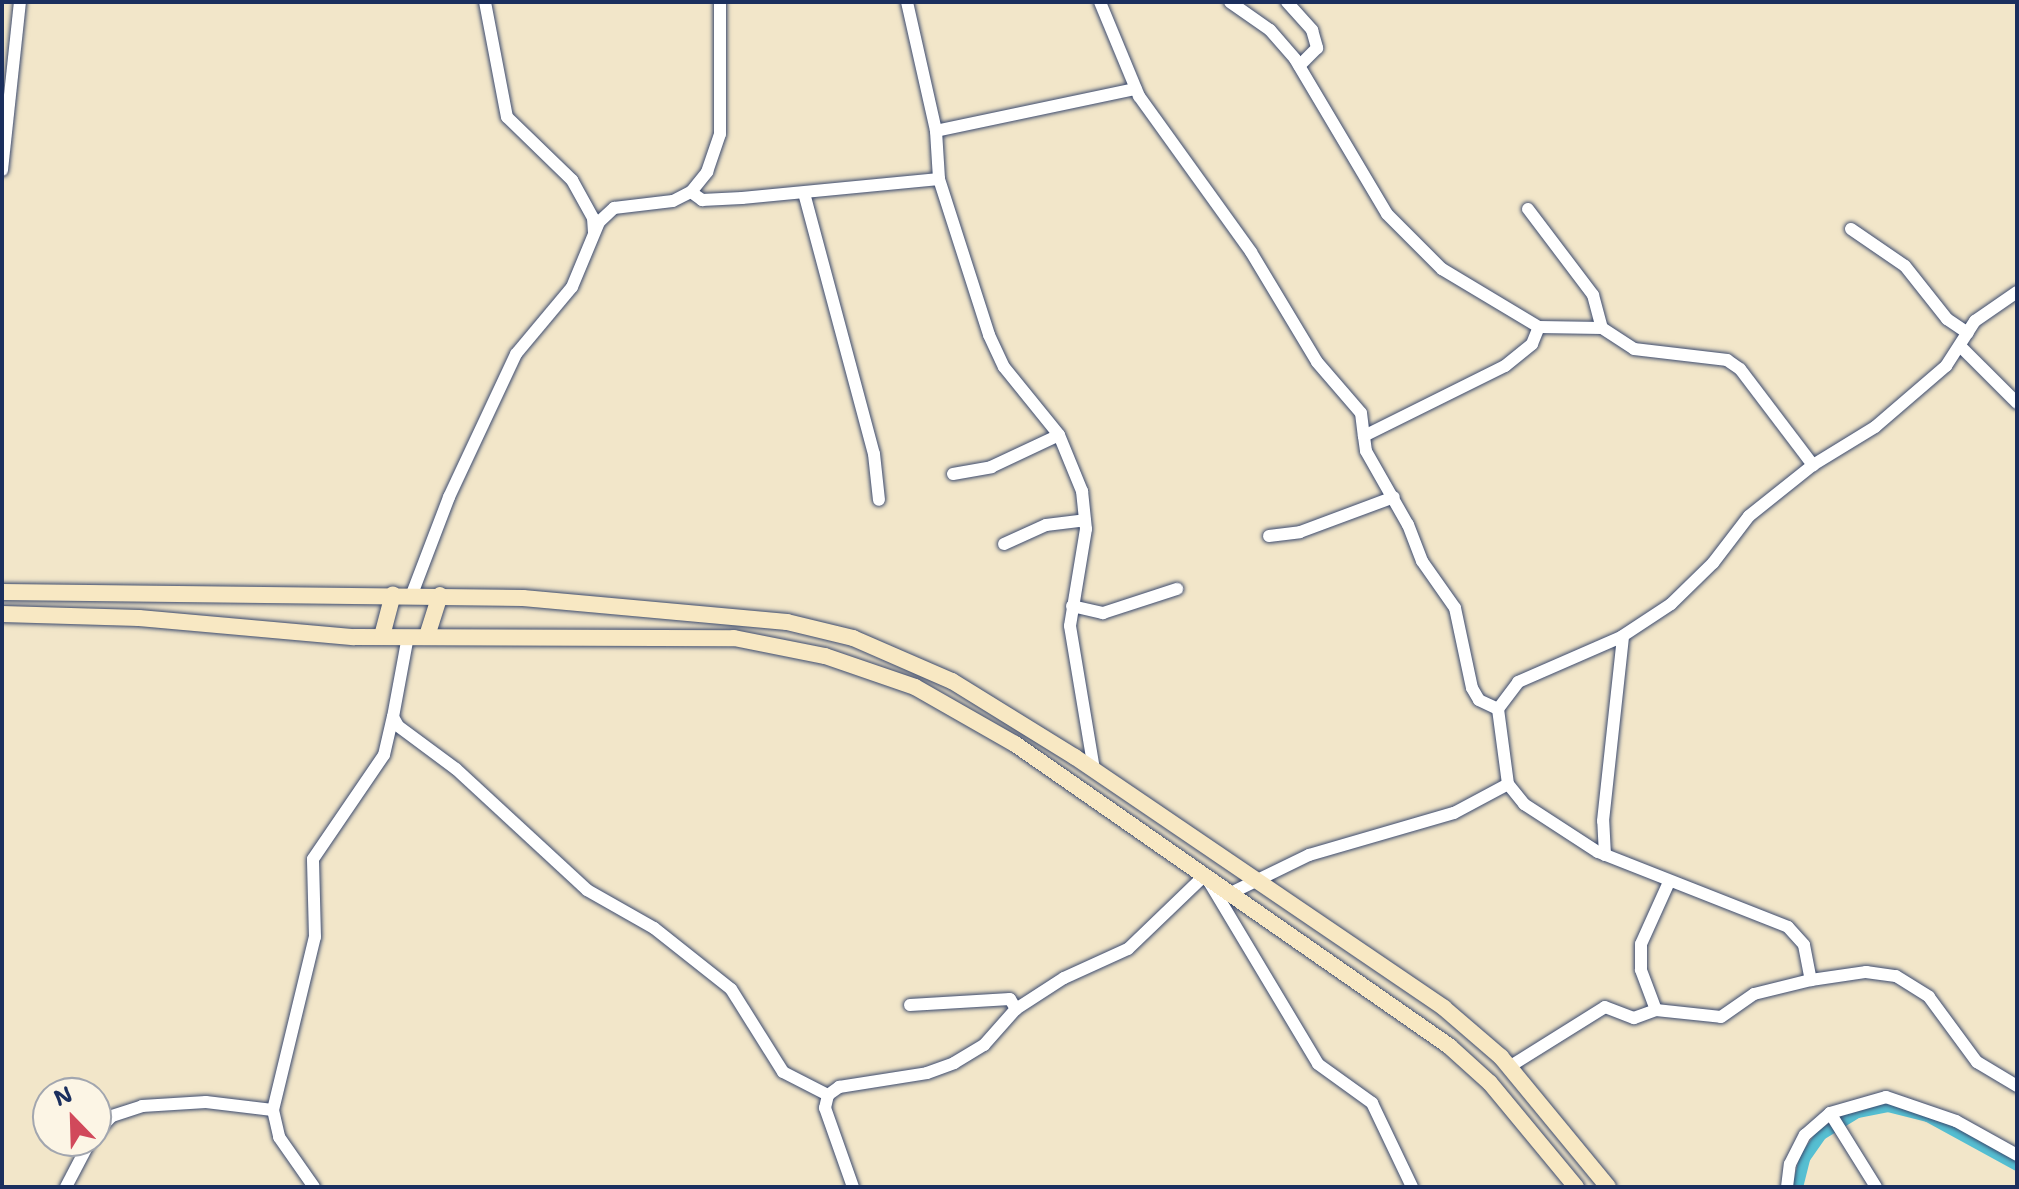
<!DOCTYPE html>
<style>
body{margin:0}
#map{position:relative;width:2019px;height:1189px;overflow:hidden;background:#f2e6c9;font-family:"Shantell Sans",sans-serif}
div>[style]{position:absolute}
.canal>*{height:11px;margin:-5.5px;padding:0 5.5px;transform-origin:5.5px;border-radius:5.5px;background:#56bfd2}
.roads{filter:drop-shadow(0 0 2px #3b4a6e) drop-shadow(0 0 2px #3b4a6e)}
.minor>*{height:12px;margin:-6px;padding:0 6px;transform-origin:6px;border-radius:6px;background:#fff}
.secondary>*{height:16px;margin:-8px;padding:0 8px;transform-origin:8px;border-radius:8px;background:#f8e8c3}
span{translate:-50% -50%;white-space:nowrap;text-align:center;line-height:1.15;-webkit-text-stroke:7px #fcf5e5;paint-order:stroke}
.frame{position:absolute;inset:0;border:4px solid #1b2f5e;pointer-events:none}
.north{position:absolute;left:32px;top:1077px;width:80px;height:80px;box-sizing:border-box;background:#fcf5e5;border:2px solid #a2a6af;border-radius:50%;rotate:337deg;font-size:22px;font-weight:700;line-height:32px;text-align:center;color:#1b2f5e}
.north::after{content:'';display:block;margin:auto;width:28px;height:36px;background:#d1495b;clip-path:polygon(50% 0,100% 100%,50% 72%,0 100%)}
</style>
<div id="map">
<div class="canal">
<div style="left:1797px;top:1187px;width:30px;rotate:-76deg"></div>
<div style="left:1804px;top:1158px;width:29px;rotate:-55deg"></div>
<div style="left:1821px;top:1134px;width:42px;rotate:-31.4deg"></div>
<div style="left:1857px;top:1112px;width:31px;rotate:-11deg"></div>
<div style="left:1887px;top:1106px;width:41px;rotate:14deg"></div>
<div style="left:1927px;top:1116px;width:102px;rotate:28.6deg"></div>
</div>
<div class="roads">
<div class="minor">
<div style="left:485px;top:2px;width:117px;rotate:79.2deg"></div>
<div style="left:507px;top:117px;width:91px;rotate:44.1deg"></div>
<div style="left:572px;top:180px;width:43px;rotate:61.1deg"></div>
<div style="left:593px;top:218px;width:14px;rotate:86deg"></div>
<div style="left:907px;top:2px;width:132px;rotate:77.3deg"></div>
<div style="left:936px;top:131px;width:48px;rotate:86.4deg"></div>
<div style="left:939px;top:179px;width:164px;rotate:72.2deg"></div>
<div style="left:989px;top:335px;width:35px;rotate:65deg"></div>
<div style="left:1004px;top:367px;width:87px;rotate:51deg"></div>
<div style="left:1059px;top:435px;width:61px;rotate:67.7deg"></div>
<div style="left:1082px;top:491px;width:38px;rotate:84deg"></div>
<div style="left:1086px;top:529px;width:98px;rotate:99.4deg"></div>
<div style="left:1070px;top:626px;width:146px;rotate:80.5deg"></div>
<div style="left:1100px;top:2px;width:102px;rotate:67.5deg"></div>
<div style="left:1139px;top:96px;width:192px;rotate:54.3deg"></div>
<div style="left:1251px;top:252px;width:128px;rotate:59deg"></div>
<div style="left:1317px;top:362px;width:67px;rotate:49.2deg"></div>
<div style="left:1361px;top:413px;width:23px;rotate:83deg"></div>
<div style="left:1230px;top:2px;width:49px;rotate:35deg"></div>
<div style="left:1270px;top:30px;width:38px;rotate:49deg"></div>
<div style="left:1295px;top:59px;width:180px;rotate:59.3deg"></div>
<div style="left:1387px;top:214px;width:78px;rotate:45deg"></div>
<div style="left:1442px;top:269px;width:113px;rotate:30.9deg"></div>
<div style="left:1539px;top:327px;width:63px;rotate:0.9deg"></div>
<div style="left:1602px;top:328px;width:38px;rotate:33deg"></div>
<div style="left:1634px;top:349px;width:94px;rotate:6.7deg"></div>
<div style="left:1727px;top:360px;width:16px;rotate:35deg"></div>
<div style="left:1740px;top:369px;width:121px;rotate:52.8deg"></div>
<div style="left:1287px;top:2px;width:38px;rotate:48deg"></div>
<div style="left:1312px;top:30px;width:19px;rotate:74deg"></div>
<div style="left:1317px;top:48px;width:25px;rotate:135deg"></div>
<div style="left:936px;top:131px;width:204px;rotate:-11.9deg"></div>
<div style="left:2px;top:170px;width:169px;rotate:-83.9deg"></div>
<div style="left:691px;top:192px;width:14px;rotate:36deg"></div>
<div style="left:702px;top:200px;width:40px;rotate:-2.9deg"></div>
<div style="left:742px;top:198px;width:198px;rotate:-5.5deg"></div>
<div style="left:804px;top:193px;width:270px;rotate:75deg"></div>
<div style="left:874px;top:454px;width:46px;rotate:83.8deg"></div>
<div style="left:1528px;top:209px;width:108px;rotate:52.9deg"></div>
<div style="left:1593px;top:295px;width:34px;rotate:75deg"></div>
<div style="left:1851px;top:229px;width:65px;rotate:34.4deg"></div>
<div style="left:1905px;top:266px;width:68px;rotate:51.6deg"></div>
<div style="left:1947px;top:319px;width:25px;rotate:34deg"></div>
<div style="left:1961px;top:347px;width:79px;rotate:45deg"></div>
<div style="left:953px;top:474px;width:39px;rotate:-10deg"></div>
<div style="left:991px;top:467px;width:75px;rotate:-25.2deg"></div>
<div style="left:1269px;top:536px;width:31px;rotate:-7deg"></div>
<div style="left:1300px;top:532px;width:100px;rotate:-20.4deg"></div>
<div style="left:1004px;top:544px;width:46px;rotate:-24.3deg"></div>
<div style="left:1046px;top:525px;width:39px;rotate:-7deg"></div>
<div style="left:412px;top:594px;width:104px;rotate:-69.1deg"></div>
<div style="left:449px;top:497px;width:158px;rotate:-64.9deg"></div>
<div style="left:516px;top:354px;width:87px;rotate:-50.1deg"></div>
<div style="left:572px;top:287px;width:70px;rotate:-67.4deg"></div>
<div style="left:599px;top:222px;width:21px;rotate:-43deg"></div>
<div style="left:614px;top:208px;width:59px;rotate:-6.8deg"></div>
<div style="left:673px;top:201px;width:20px;rotate:-27deg"></div>
<div style="left:691px;top:192px;width:26px;rotate:-51deg"></div>
<div style="left:707px;top:172px;width:40px;rotate:-71.1deg"></div>
<div style="left:720px;top:134px;width:132px;rotate:-90deg"></div>
<div style="left:1072px;top:606px;width:32px;rotate:13deg"></div>
<div style="left:1103px;top:613px;width:78px;rotate:-18deg"></div>
<div style="left:408px;top:636px;width:82px;rotate:100.5deg"></div>
<div style="left:393px;top:717px;width:10px;rotate:61deg"></div>
<div style="left:398px;top:726px;width:72px;rotate:36.6deg"></div>
<div style="left:456px;top:769px;width:178px;rotate:42.7deg"></div>
<div style="left:587px;top:890px;width:77px;rotate:29.6deg"></div>
<div style="left:654px;top:928px;width:98px;rotate:38.4deg"></div>
<div style="left:731px;top:989px;width:98px;rotate:57.9deg"></div>
<div style="left:783px;top:1072px;width:51px;rotate:27.1deg"></div>
<div style="left:1498px;top:709px;width:21px;rotate:-155deg"></div>
<div style="left:1479px;top:700px;width:14px;rotate:-120deg"></div>
<div style="left:1472px;top:688px;width:82px;rotate:-102deg"></div>
<div style="left:1455px;top:608px;width:57px;rotate:-125.1deg"></div>
<div style="left:1422px;top:561px;width:39px;rotate:-111deg"></div>
<div style="left:1408px;top:525px;width:85px;rotate:-119.6deg"></div>
<div style="left:1366px;top:451px;width:15px;rotate:-98deg"></div>
<div style="left:1364px;top:436px;width:157px;rotate:-26.4deg"></div>
<div style="left:1505px;top:366px;width:35px;rotate:-39deg"></div>
<div style="left:1532px;top:344px;width:18px;rotate:-68deg"></div>
<div style="left:1508px;top:784px;width:76px;rotate:-97.6deg"></div>
<div style="left:1498px;top:709px;width:34px;rotate:-53deg"></div>
<div style="left:1518px;top:682px;width:112px;rotate:-23.6deg"></div>
<div style="left:1621px;top:637px;width:60px;rotate:-33.4deg"></div>
<div style="left:1671px;top:604px;width:59px;rotate:-44.3deg"></div>
<div style="left:1713px;top:563px;width:59px;rotate:-52.5deg"></div>
<div style="left:1749px;top:516px;width:82px;rotate:-38.6deg"></div>
<div style="left:1813px;top:465px;width:73px;rotate:-31.5deg"></div>
<div style="left:1875px;top:427px;width:94px;rotate:-40.7deg"></div>
<div style="left:1946px;top:366px;width:54px;rotate:-57.2deg"></div>
<div style="left:1975px;top:321px;width:51px;rotate:-34.6deg"></div>
<div style="left:1605px;top:855px;width:34px;rotate:-93deg"></div>
<div style="left:1603px;top:821px;width:186px;rotate:-83.8deg"></div>
<div style="left:1231px;top:893px;width:87px;rotate:-26deg"></div>
<div style="left:1309px;top:855px;width:151px;rotate:-16.2deg"></div>
<div style="left:1454px;top:813px;width:61px;rotate:-28.2deg"></div>
<div style="left:1508px;top:784px;width:26px;rotate:51deg"></div>
<div style="left:1524px;top:804px;width:88px;rotate:33deg"></div>
<div style="left:1598px;top:852px;width:204px;rotate:21.5deg"></div>
<div style="left:1788px;top:927px;width:24px;rotate:48deg"></div>
<div style="left:1804px;top:945px;width:36px;rotate:79deg"></div>
<div style="left:1811px;top:980px;width:56px;rotate:-8.3deg"></div>
<div style="left:1866px;top:972px;width:30px;rotate:8deg"></div>
<div style="left:1896px;top:976px;width:39px;rotate:32deg"></div>
<div style="left:1929px;top:997px;width:81px;rotate:53.6deg"></div>
<div style="left:1977px;top:1062px;width:47px;rotate:31deg"></div>
<div style="left:910px;top:1005px;width:100px;rotate:-3.4deg"></div>
<div style="left:1010px;top:999px;width:12px;rotate:59deg"></div>
<div style="left:1656px;top:1010px;width:43px;rotate:-110.6deg"></div>
<div style="left:1641px;top:970px;width:26px;rotate:-90deg"></div>
<div style="left:1641px;top:944px;width:68px;rotate:-65.7deg"></div>
<div style="left:1509px;top:1067px;width:113px;rotate:-32deg"></div>
<div style="left:1605px;top:1007px;width:31px;rotate:21deg"></div>
<div style="left:1634px;top:1018px;width:23px;rotate:-20deg"></div>
<div style="left:1656px;top:1010px;width:65px;rotate:6.1deg"></div>
<div style="left:1721px;top:1017px;width:40px;rotate:-34.9deg"></div>
<div style="left:1754px;top:994px;width:59px;rotate:-13.8deg"></div>
<div style="left:273px;top:1110px;width:28px;rotate:77deg"></div>
<div style="left:279px;top:1137px;width:61px;rotate:55deg"></div>
<div style="left:1830px;top:1113px;width:87px;rotate:58.1deg"></div>
<div style="left:96px;top:1133px;width:23px;rotate:-47deg"></div>
<div style="left:112px;top:1116px;width:32px;rotate:-18deg"></div>
<div style="left:142px;top:1106px;width:64px;rotate:-3.6deg"></div>
<div style="left:206px;top:1102px;width:67px;rotate:6.8deg"></div>
<div style="left:273px;top:1110px;width:178px;rotate:-76.4deg"></div>
<div style="left:315px;top:937px;width:78px;rotate:-91.5deg"></div>
<div style="left:313px;top:859px;width:126px;rotate:-55.7deg"></div>
<div style="left:384px;top:755px;width:39px;rotate:-77deg"></div>
<div style="left:66px;top:1187px;width:52px;rotate:-62.4deg"></div>
<div style="left:853px;top:1187px;width:84px;rotate:-109.5deg"></div>
<div style="left:825px;top:1108px;width:13px;rotate:-77deg"></div>
<div style="left:828px;top:1095px;width:14px;rotate:-36deg"></div>
<div style="left:839px;top:1087px;width:89px;rotate:-9deg"></div>
<div style="left:927px;top:1073px;width:29px;rotate:-20deg"></div>
<div style="left:954px;top:1063px;width:35px;rotate:-31deg"></div>
<div style="left:984px;top:1045px;width:48px;rotate:-48.4deg"></div>
<div style="left:1016px;top:1009px;width:57px;rotate:-32.9deg"></div>
<div style="left:1064px;top:978px;width:70px;rotate:-24.4deg"></div>
<div style="left:1128px;top:949px;width:107px;rotate:-43.9deg"></div>
<div style="left:1205px;top:875px;width:220px;rotate:59.1deg"></div>
<div style="left:1318px;top:1064px;width:67px;rotate:35.8deg"></div>
<div style="left:1372px;top:1103px;width:93px;rotate:64.5deg"></div>
<div style="left:1787px;top:1187px;width:23px;rotate:-83deg"></div>
<div style="left:1790px;top:1164px;width:33px;rotate:-63deg"></div>
<div style="left:1805px;top:1135px;width:33px;rotate:-41deg"></div>
<div style="left:1830px;top:1113px;width:58px;rotate:-15.9deg"></div>
<div style="left:1886px;top:1097px;width:74px;rotate:18.9deg"></div>
<div style="left:1956px;top:1121px;width:70px;rotate:29.1deg"></div>
</div>
<div class="secondary">
<div style="left:2px;top:592px;width:521px;rotate:0.66deg"></div>
<div style="left:523px;top:598px;width:265px;rotate:5.2deg"></div>
<div style="left:787px;top:622px;width:68px;rotate:13.6deg"></div>
<div style="left:853px;top:638px;width:108px;rotate:23.5deg"></div>
<div style="left:952px;top:681px;width:145px;rotate:31.7deg"></div>
<div style="left:1075px;top:757px;width:446px;rotate:34.2deg"></div>
<div style="left:1444px;top:1008px;width:75px;rotate:40.7deg"></div>
<div style="left:1501px;top:1057px;width:168px;rotate:50.5deg"></div>
<div style="left:2px;top:614px;width:137px;rotate:1.7deg"></div>
<div style="left:139px;top:618px;width:216px;rotate:5.1deg"></div>
<div style="left:354px;top:637px;width:380px;rotate:0.2deg"></div>
<div style="left:734px;top:638px;width:93px;rotate:11.2deg"></div>
<div style="left:825px;top:656px;width:95px;rotate:19deg"></div>
<div style="left:915px;top:687px;width:115px;rotate:29.7deg"></div>
<div style="left:1015px;top:744px;width:529px;rotate:34.83deg"></div>
<div style="left:1449px;top:1046px;width:55px;rotate:42.1deg"></div>
<div style="left:1490px;top:1083px;width:135px;rotate:50.4deg"></div>
<div style="left:382px;top:636px;width:43px;rotate:-75.3deg"></div>
<div style="left:427px;top:636px;width:43px;rotate:-72.4deg"></div>
</div>
</div>
<div class="frame"></div>
<div class="north">N</div>
</div>
